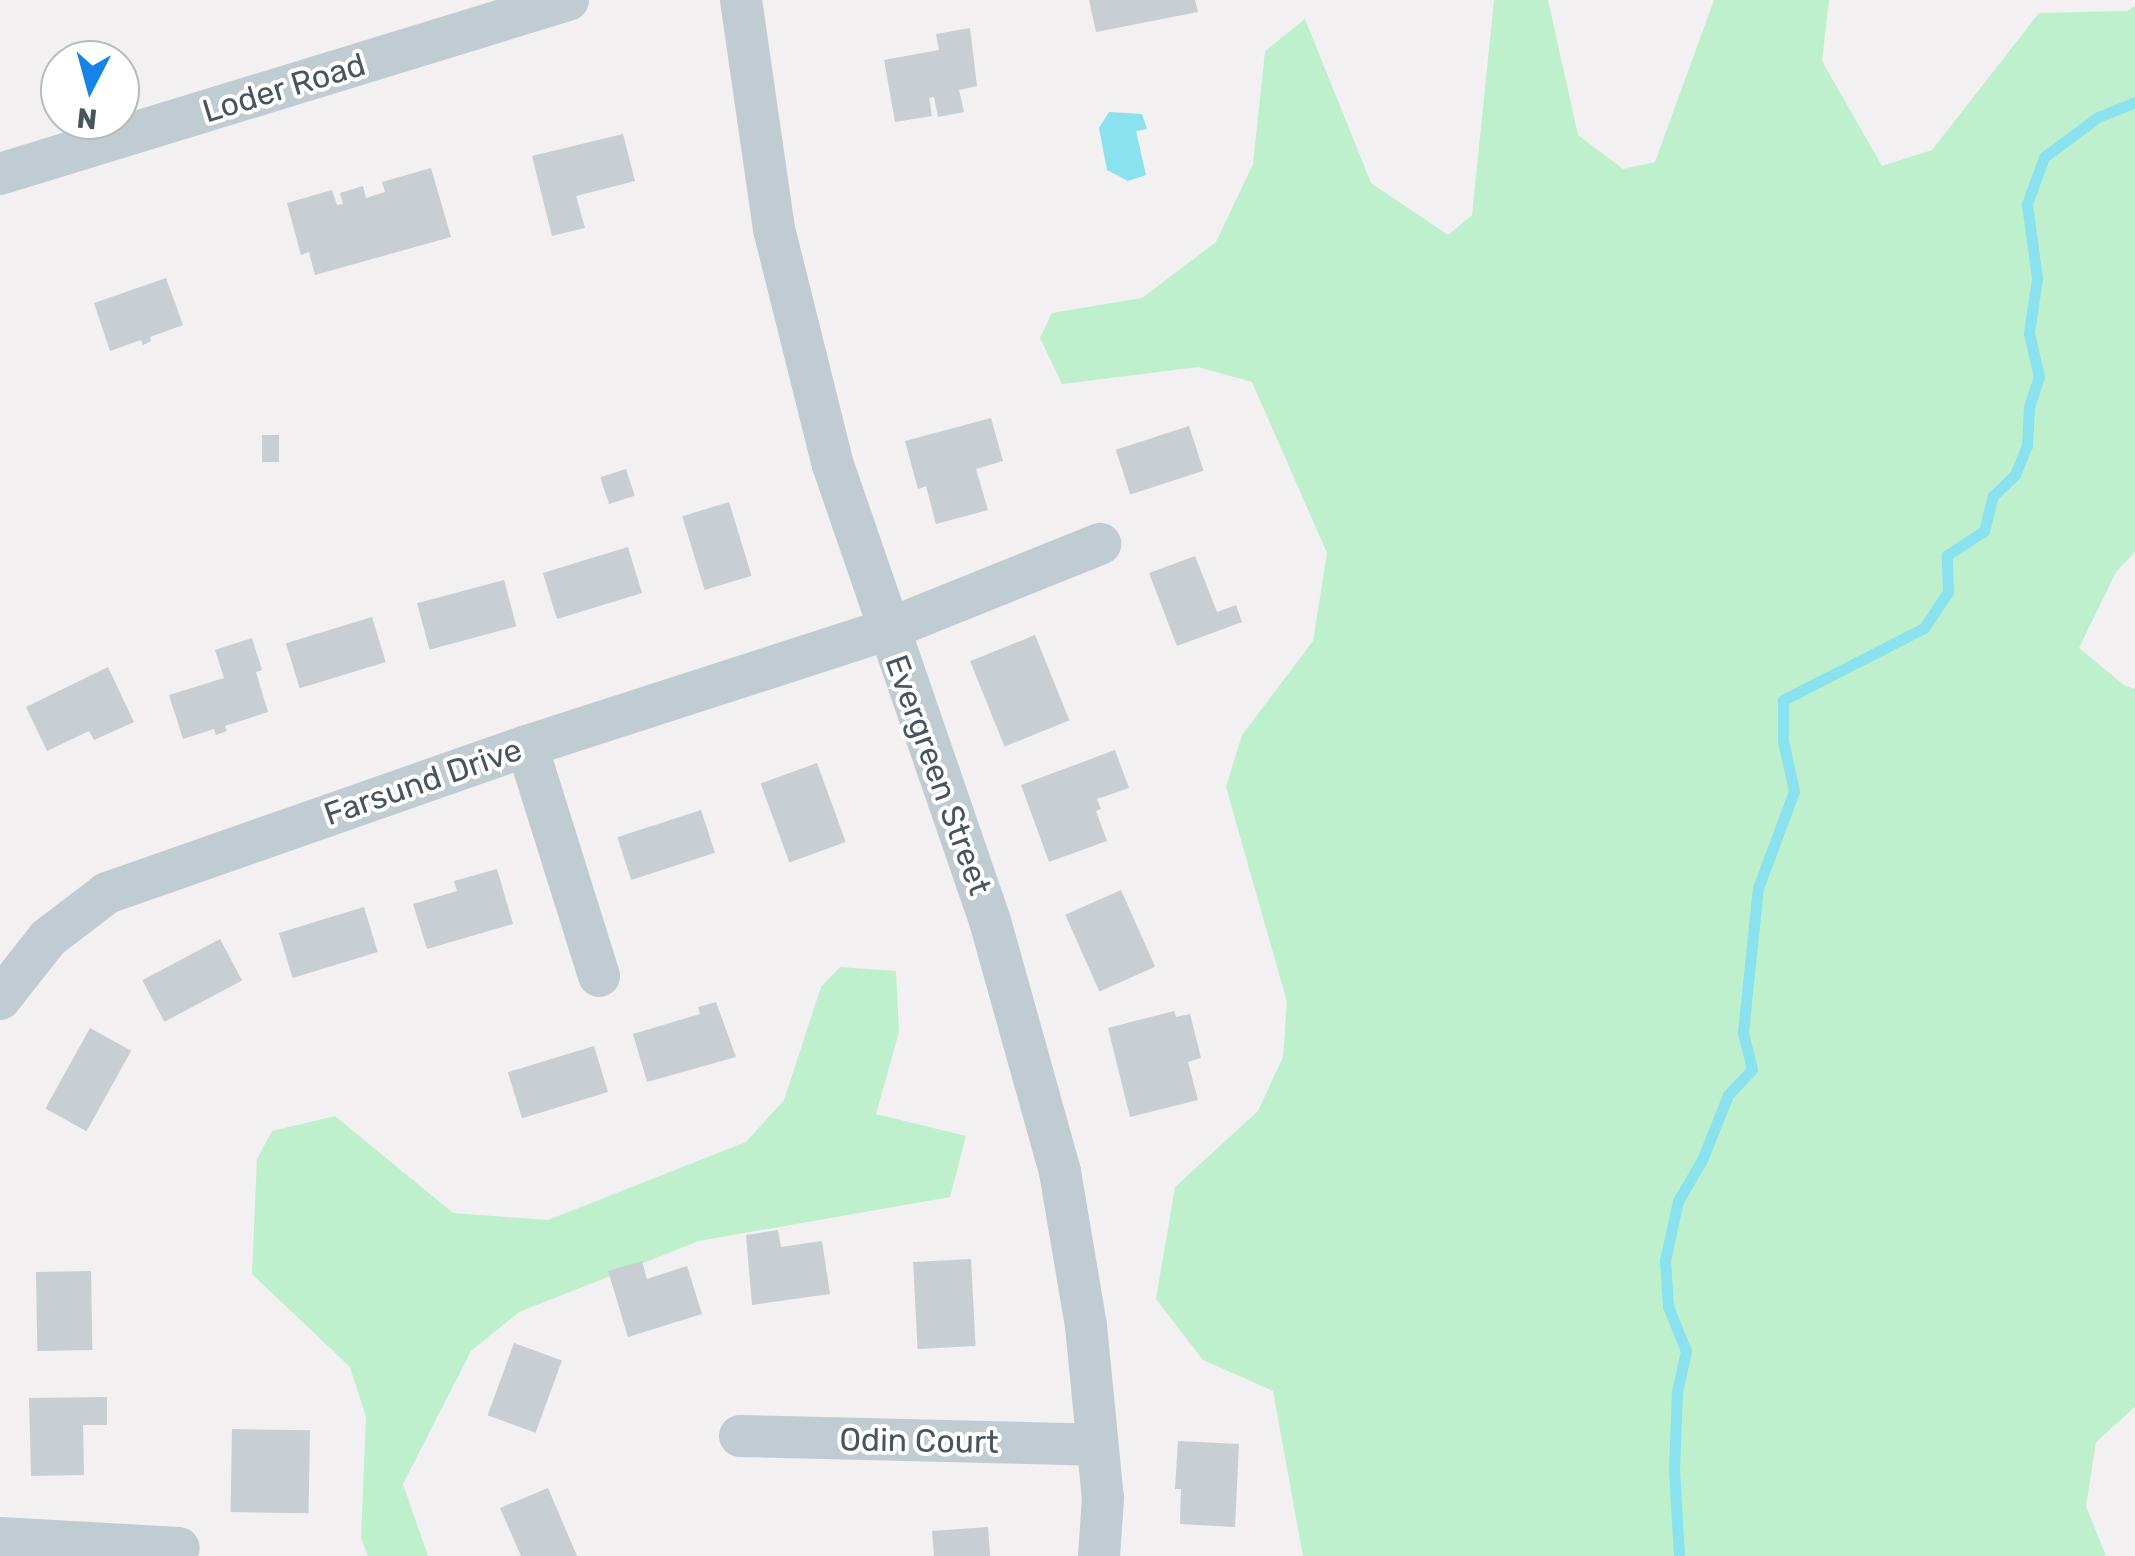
<!DOCTYPE html>
<style>
body{margin:0}
#map{position:relative;width:2135px;height:1556px;overflow:hidden;background:#f2f0f0;font-family:Rubik,sans-serif}
div>[style]{position:absolute}
.green>*{inset:0;background:#bef0cd}
.water>*{inset:0;background:#8ae2ee}
.stream>*{height:11px;margin:-5.5px;padding:0 5.5px;transform-origin:5.5px;border-radius:5.5px;background:#8ae2ee}
.building>*{inset:0;background:#c9ced2;transform-origin:0 0}
.street>*{height:42px;margin:-21px;padding:0 21px;transform-origin:21px;border-radius:21px;background:#c0cbd2}
span{translate:-50% -50%;white-space:nowrap;text-align:center;line-height:1.15;-webkit-text-stroke:8px #fff;paint-order:stroke}
.street-label{font-size:32px;color:#47555e}
.north{position:absolute;left:40px;top:40px;width:100px;height:100px;box-sizing:border-box;background:#fff;border:2px solid #b5bbbf;border-radius:50%;rotate:186deg;font-size:28px;font-weight:700;line-height:40px;text-align:center;color:#47555e}
.north::after{content:'';display:block;margin:auto;width:35px;height:45px;background:#1583e7;clip-path:polygon(50% 0,100% 100%,50% 72%,0 100%)}
</style>
<div id="map">
<div class="green">
<div style="clip-path:polygon(1494px 0,1548px 0,1578px 135px,1623px 169px,1655px 162px,1714px 0,1829px 0,1822px 61px,1882px 166px,1932px 150px,2039px 13px,2127px 11px,2135px 6px,2135px 552px,2116px 572px,2079px 648px,2124px 685px,2135px 689px,2135px 1407px,2096px 1442px,2086px 1506px,2106px 1556px,1303px 1556px,1273px 1391px,1203px 1360px,1156px 1299px,1175px 1187px,1258px 1111px,1283px 1057px,1287px 1002px,1226px 787px,1242px 735px,1313px 641px,1327px 553px,1252px 382px,1198px 367px,1062px 384px,1040px 338px,1052px 313px,1142px 298px,1216px 242px,1253px 164px,1265px 51px,1305px 19px,1371px 183px,1448px 235px,1472px 215px)"></div>
<div style="clip-path:polygon(840px 967px,896px 971px,899px 1032px,876px 1114px,966px 1136px,950px 1197px,699px 1241px,519px 1312px,471px 1351px,403px 1484px,428px 1556px,368px 1556px,361px 1538px,366px 1417px,350px 1367px,252px 1274px,257px 1159px,272px 1131px,335px 1116px,453px 1213px,548px 1220px,746px 1142px,784px 1100px,821px 987px)"></div>
</div>
<div class="water">
<div style="clip-path:polygon(1109px 112px,1142px 114px,1147px 129px,1136px 131px,1146px 175px,1128px 181px,1107px 170px,1099px 128px)"></div>
</div>
<div class="stream">
<div style="left:1679px;top:1556px;width:87px;rotate:-93.3deg"></div>
<div style="left:1674px;top:1469px;width:77px;rotate:-87.8deg"></div>
<div style="left:1677px;top:1392px;width:42px;rotate:-77.6deg"></div>
<div style="left:1686px;top:1351px;width:48px;rotate:-111.8deg"></div>
<div style="left:1668px;top:1306px;width:46px;rotate:-93.7deg"></div>
<div style="left:1665px;top:1260px;width:60px;rotate:-77.6deg"></div>
<div style="left:1678px;top:1201px;width:48px;rotate:-59.7deg"></div>
<div style="left:1702px;top:1160px;width:70px;rotate:-68.2deg"></div>
<div style="left:1728px;top:1095px;width:35px;rotate:-47deg"></div>
<div style="left:1752px;top:1069px;width:38px;rotate:-104deg"></div>
<div style="left:1743px;top:1032px;width:145px;rotate:-84.1deg"></div>
<div style="left:1758px;top:888px;width:103px;rotate:-69.6deg"></div>
<div style="left:1794px;top:791px;width:51px;rotate:-102.4deg"></div>
<div style="left:1783px;top:741px;width:41px;rotate:-90deg"></div>
<div style="left:1783px;top:700px;width:158px;rotate:-27.1deg"></div>
<div style="left:1924px;top:628px;width:43px;rotate:-56.3deg"></div>
<div style="left:1948px;top:592px;width:37px;rotate:-92deg"></div>
<div style="left:1947px;top:555px;width:44px;rotate:-33deg"></div>
<div style="left:1984px;top:531px;width:36px;rotate:-76deg"></div>
<div style="left:1993px;top:496px;width:30px;rotate:-44deg"></div>
<div style="left:2015px;top:475px;width:31px;rotate:-68deg"></div>
<div style="left:2027px;top:446px;width:39px;rotate:-87deg"></div>
<div style="left:2029px;top:407px;width:32px;rotate:-72deg"></div>
<div style="left:2039px;top:377px;width:45px;rotate:-102.8deg"></div>
<div style="left:2029px;top:333px;width:56px;rotate:-81.7deg"></div>
<div style="left:2037px;top:278px;width:75px;rotate:-97.7deg"></div>
<div style="left:2027px;top:204px;width:50px;rotate:-70.1deg"></div>
<div style="left:2044px;top:157px;width:67px;rotate:-36.5deg"></div>
<div style="left:2098px;top:117px;width:40px;rotate:-22deg"></div>
</div>
<div class="building">
<div style="clip-path:polygon(1089px 0,1195px 0,1198px 12px,1096px 32px)"></div>
<div style="clip-path:polygon(970px 28px,977px 86px,959px 90px,964px 112px,938px 117px,934px 97px,929px 98px,932px 116px,895px 122px,884px 60px,939px 50px,936px 34px)"></div>
<div style="clip-path:polygon(623px 134px,635px 181px,576px 196px,585px 228px,552px 236px,532px 156px)"></div>
<div style="clip-path:polygon(431px 168px,451px 237px,315px 275px,309px 252px,301px 255px,287px 203px,332px 190px,337px 205px,343px 204px,340px 193px,363px 186px,366px 198px,385px 192px,382px 182px)"></div>
<div style="clip-path:polygon(166px 278px,183px 325px,150px 337px,151px 341px,143px 345px,141px 340px,110px 351px,94px 303px)"></div>
<div style="clip-path:polygon(991px 418px,1003px 461px,976px 469px,988px 510px,936px 524px,926px 486px,918px 489px,905px 441px)"></div>
<div style="left:1189px;top:426px;width:47px;height:77px;rotate:72deg"></div>
<div style="left:262px;top:435px;width:17px;height:27px"></div>
<div style="left:626px;top:469px;width:28px;height:27px;rotate:72deg"></div>
<div style="left:729px;top:502px;width:77px;height:49px;rotate:73deg"></div>
<div style="left:628px;top:547px;width:48px;height:89px;rotate:73deg"></div>
<div style="clip-path:polygon(1195px 556px,1217px 612px,1236px 605px,1242px 622px,1177px 646px,1149px 573px)"></div>
<div style="left:504px;top:580px;width:48px;height:90px;rotate:75deg"></div>
<div style="left:372px;top:617px;width:47px;height:90px;rotate:73deg"></div>
<div style="left:1035px;top:635px;width:92px;height:70px;rotate:68deg"></div>
<div style="clip-path:polygon(252px 638px,262px 670px,256px 672px,268px 712px,225px 726px,227px 731px,216px 735px,214px 729px,183px 739px,169px 695px,224px 678px,215px 650px)"></div>
<div style="clip-path:polygon(108px 667px,134px 722px,94px 740px,89px 731px,47px 751px,26px 707px)"></div>
<div style="clip-path:polygon(1115px 750px,1129px 788px,1097px 799px,1101px 809px,1096px 811px,1107px 841px,1049px 862px,1021px 785px)"></div>
<div style="left:817px;top:763px;width:84px;height:60px;rotate:70deg"></div>
<div style="left:701px;top:810px;width:45px;height:88px;rotate:72deg"></div>
<div style="clip-path:polygon(497px 869px,513px 924px,427px 949px,413px 904px,457px 891px,454px 881px)"></div>
<div style="left:1121px;top:890px;width:84px;height:61px;rotate:66deg"></div>
<div style="left:364px;top:907px;width:47px;height:89px;rotate:73deg"></div>
<div style="left:220px;top:939px;width:47px;height:88px;rotate:62deg"></div>
<div style="clip-path:polygon(716px 1002px,736px 1057px,647px 1082px,633px 1034px,700px 1014px,698px 1007px)"></div>
<div style="clip-path:polygon(1174px 1011px,1176px 1017px,1190px 1014px,1201px 1058px,1188px 1062px,1198px 1100px,1130px 1117px,1108px 1028px)"></div>
<div style="left:90px;top:1028px;width:47px;height:92px;rotate:29deg"></div>
<div style="left:594px;top:1046px;width:48px;height:90px;rotate:73deg"></div>
<div style="clip-path:polygon(778px 1230px,781px 1247px,822px 1241px,830px 1294px,752px 1305px,746px 1235px)"></div>
<div style="left:971px;top:1259px;width:87px;height:58px;rotate:87deg"></div>
<div style="clip-path:polygon(642px 1261px,647px 1279px,687px 1266px,702px 1314px,628px 1337px,608px 1271px)"></div>
<div style="left:91px;top:1271px;width:79px;height:55px;rotate:89deg"></div>
<div style="left:514px;top:1343px;width:51px;height:77px;rotate:20deg"></div>
<div style="clip-path:polygon(107px 1397px,107px 1425px,83px 1425px,84px 1475px,31px 1476px,29px 1398px)"></div>
<div style="left:232px;top:1429px;width:78px;height:83px;rotate:1deg"></div>
<div style="clip-path:polygon(1178px 1441px,1239px 1444px,1235px 1527px,1180px 1524px,1181px 1489px,1175px 1489px)"></div>
<div style="clip-path:polygon(548px 1488px,577px 1556px,521px 1556px,500px 1508px)"></div>
<div style="left:988px;top:1527px;width:29px;height:56px;rotate:86deg"></div>
</div>
<div class="street">
<div style="left:741px;top:0;width:231px;rotate:81.8deg"></div>
<div style="left:774px;top:229px;width:243px;rotate:76deg"></div>
<div style="left:833px;top:465px;width:482px;rotate:71deg"></div>
<div style="left:990px;top:921px;width:261px;rotate:74.4deg"></div>
<div style="left:1060px;top:1172px;width:156px;rotate:80.4deg"></div>
<div style="left:1086px;top:1326px;width:173px;rotate:84.4deg"></div>
<div style="left:1103px;top:1498px;width:58px;rotate:93.9deg"></div>
<div style="left:0;top:174px;width:594px;rotate:-17.03deg"></div>
<div style="left:527px;top:746px;width:241px;rotate:72.6deg"></div>
<div style="left:0;top:999px;width:78px;rotate:-51.8deg"></div>
<div style="left:48px;top:938px;width:74px;rotate:-37.3deg"></div>
<div style="left:107px;top:893px;width:445px;rotate:-19.3deg"></div>
<div style="left:527px;top:746px;width:377px;rotate:-17.9deg"></div>
<div style="left:886px;top:630px;width:231px;rotate:-21.9deg"></div>
<div style="left:740px;top:1436px;width:357px;rotate:1.4deg"></div>
<div style="left:0;top:1538px;width:179px;rotate:3.2deg"></div>
</div>
<div class="street-label">
<span style="left:284px;top:88px;rotate:-17deg">Loder Road</span>
<span style="left:938px;top:775px;rotate:70deg">Evergreen Street</span>
<span style="left:423px;top:782px;rotate:-19deg">Farsund Drive</span>
<span style="left:919px;top:1441px;rotate:1deg">Odin Court</span>
</div>
<div class="north">N</div>
</div>
